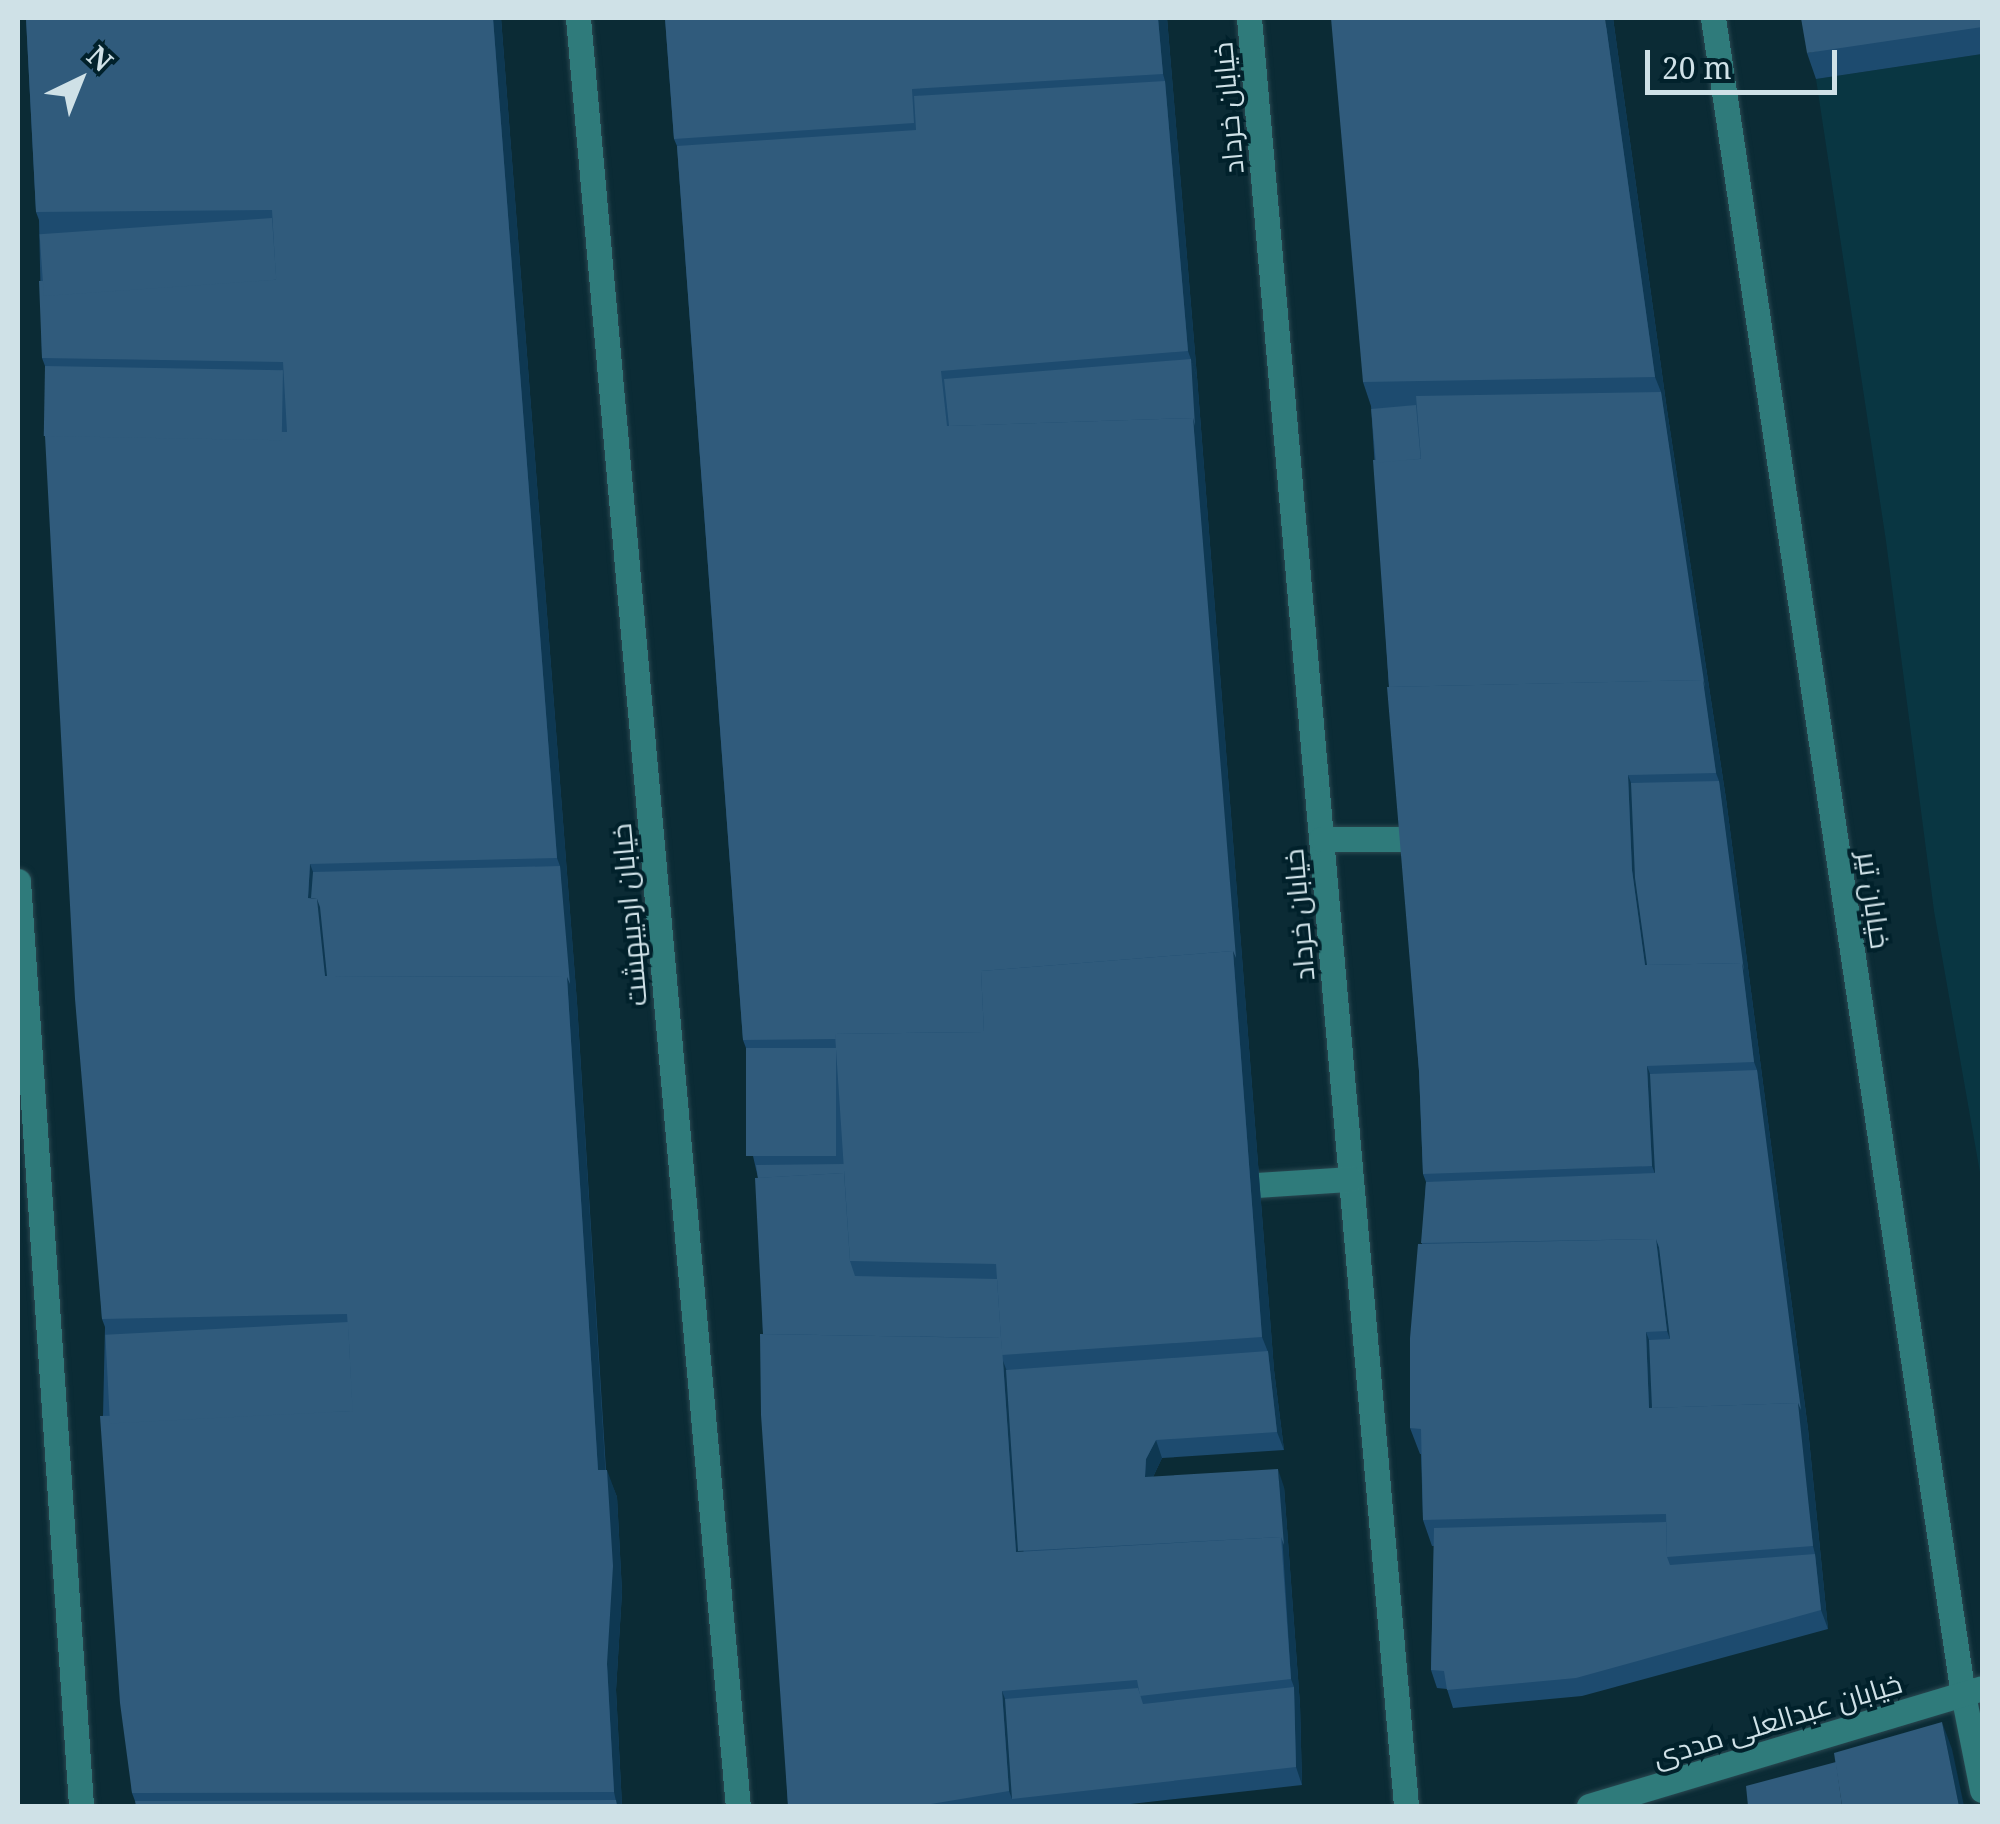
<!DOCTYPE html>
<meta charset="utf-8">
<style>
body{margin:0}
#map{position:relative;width:2000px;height:1824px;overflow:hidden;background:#0b2b35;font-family:"Noto Serif",Cairo,serif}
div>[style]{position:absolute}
.built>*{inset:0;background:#093642}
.roads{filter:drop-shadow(0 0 2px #2a4851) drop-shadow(0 0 2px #2a4851)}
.minor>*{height:25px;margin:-12.5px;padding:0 12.5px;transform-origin:12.5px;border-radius:12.5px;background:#2f7b7b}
.wall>*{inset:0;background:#1d4b6f}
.shaded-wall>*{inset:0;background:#0e3852}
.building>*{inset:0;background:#305b7c;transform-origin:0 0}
span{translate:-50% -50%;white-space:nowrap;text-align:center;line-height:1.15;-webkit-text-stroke:8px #01212b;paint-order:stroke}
.street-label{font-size:28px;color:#cfe1e7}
.frame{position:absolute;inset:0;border:20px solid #cfe1e7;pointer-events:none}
.north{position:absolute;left:30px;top:30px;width:100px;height:100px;-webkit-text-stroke:8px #01212b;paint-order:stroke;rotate:43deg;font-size:28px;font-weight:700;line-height:40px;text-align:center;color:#cfe1e7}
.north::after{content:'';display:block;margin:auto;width:35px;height:45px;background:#cfe1e7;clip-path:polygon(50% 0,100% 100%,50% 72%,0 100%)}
.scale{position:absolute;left:1645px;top:50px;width:192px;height:45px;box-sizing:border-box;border:5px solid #cfe1e7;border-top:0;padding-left:12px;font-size:30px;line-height:35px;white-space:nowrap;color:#cfe1e7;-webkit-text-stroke:8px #01212b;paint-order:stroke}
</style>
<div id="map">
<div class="built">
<div style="clip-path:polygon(1982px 54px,1982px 1184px,1934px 911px,1886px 541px,1816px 79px)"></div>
</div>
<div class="roads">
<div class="minor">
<div style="left:578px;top:18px;width:1795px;rotate:84.89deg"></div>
<div style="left:1249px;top:18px;width:1795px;rotate:84.98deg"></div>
<div style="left:1713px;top:18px;width:1695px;rotate:81.52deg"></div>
<div style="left:1963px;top:1694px;width:98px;rotate:78.8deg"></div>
<div style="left:1321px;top:839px;width:110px"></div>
<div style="left:18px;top:881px;width:927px;rotate:86.1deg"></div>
<div style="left:1226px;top:1187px;width:125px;rotate:-3.7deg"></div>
<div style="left:1589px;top:1806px;width:410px;rotate:-16.7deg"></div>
</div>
</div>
<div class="wall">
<div style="clip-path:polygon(26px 18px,501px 18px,577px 1003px,606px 1470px,617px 1497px,622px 1592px,616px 1690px,622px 1806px,135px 1801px,132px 1793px,103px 1416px,105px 1327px,102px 1319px,45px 366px,42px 358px,39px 220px,36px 212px)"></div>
<div style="clip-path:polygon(665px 18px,1167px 18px,1197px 377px,1274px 1370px,1284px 1450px,1162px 1458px,1153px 1477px,1284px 1487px,1300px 1705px,1302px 1785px,1113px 1806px,788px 1806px,763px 1334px,758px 1178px,753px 1156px,746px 1048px,743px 1040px,677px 146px,674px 139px)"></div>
<div style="clip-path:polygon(1613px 18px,1667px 410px,1726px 799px,1808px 1429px,1828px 1629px,1582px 1696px,1453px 1708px,1447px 1689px,1437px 1688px,1431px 1670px,1434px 1546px,1432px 1546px,1423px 1520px,1421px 1454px,1420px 1454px,1410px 1428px,1426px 1182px,1423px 1174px,1419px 1071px,1389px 687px,1371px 406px,1363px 382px)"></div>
<div style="clip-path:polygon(1982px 18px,1982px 54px,1816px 79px,1807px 53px)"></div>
</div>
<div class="shaded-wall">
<div style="clip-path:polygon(493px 18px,501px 18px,577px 1003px,607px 1496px,598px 1470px,560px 866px,557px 858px)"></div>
<div style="clip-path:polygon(1158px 18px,1167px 18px,1197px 377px,1188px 351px,1165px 81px,1163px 74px)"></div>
<div style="clip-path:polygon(1605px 18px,1613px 18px,1667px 410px,1726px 799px,1808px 1429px,1828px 1629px,1821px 1610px,1815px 1554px,1813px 1546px,1757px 1070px,1754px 1062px,1719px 781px,1716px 773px,1661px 392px,1655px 377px)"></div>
<div style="clip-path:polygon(1191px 359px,1197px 377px,1274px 1370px,1284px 1450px,1277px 1432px,1268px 1352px,1262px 1337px,1193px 418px)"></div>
<div style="clip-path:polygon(1628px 775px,1638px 801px,1648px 973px,1645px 965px,1632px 870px)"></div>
<div style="clip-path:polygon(310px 864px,320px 890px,327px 925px,333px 984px,325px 976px,308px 898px)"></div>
<div style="clip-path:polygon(1647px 1066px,1657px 1092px,1662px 1192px,1652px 1166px)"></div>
<div style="clip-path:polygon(1656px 1239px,1665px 1265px,1677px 1358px,1667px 1331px)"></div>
<div style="clip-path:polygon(1646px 1332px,1656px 1358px,1658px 1416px,1649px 1408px)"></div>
<div style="clip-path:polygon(1003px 1361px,1013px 1387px,1024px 1559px,1016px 1552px)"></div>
<div style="clip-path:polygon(1156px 1440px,1162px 1458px,1153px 1477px,1145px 1477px,1146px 1459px)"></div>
<div style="clip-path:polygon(1278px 1469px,1284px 1487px,1300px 1705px,1302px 1785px,1296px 1767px,1294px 1687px,1291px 1679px)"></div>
<div style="clip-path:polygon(607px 1470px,617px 1497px,622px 1592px,616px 1690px,622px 1806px,617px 1806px,614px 1792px,607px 1664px)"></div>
<div style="clip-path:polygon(1002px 1691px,1012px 1717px,1012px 1799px,1009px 1791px)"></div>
<div style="clip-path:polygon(1942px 1722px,1952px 1749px,1964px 1806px,1959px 1806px)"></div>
</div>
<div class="building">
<div style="clip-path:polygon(26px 18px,493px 18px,557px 858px,310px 864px,308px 898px,317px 899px,325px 976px,567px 977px,598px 1470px,607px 1470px,613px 1566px,607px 1664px,614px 1792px,132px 1793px,120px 1703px,100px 1416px,352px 1411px,349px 1343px,347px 1314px,102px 1319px,75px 999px,45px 436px,287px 432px,283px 362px,42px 358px,39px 281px,276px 280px,272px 210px,36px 212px)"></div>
<div style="clip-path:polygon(665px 18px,1158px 18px,1163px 74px,912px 89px,914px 123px,674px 139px)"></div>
<div style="clip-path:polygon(1331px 18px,1605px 18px,1655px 377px,1363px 382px)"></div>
<div style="clip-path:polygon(1801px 18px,1982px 18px,1982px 27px,1807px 53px)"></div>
<div style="clip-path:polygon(1165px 81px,1188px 351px,941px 371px,947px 426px,1193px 418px,1236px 958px,1233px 951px,981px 971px,984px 1032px,835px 1034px,836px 1039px,743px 1040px,677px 146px,916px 130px,914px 96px)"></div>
<div style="left:272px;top:218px;width:62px;height:233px;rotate:86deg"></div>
<div style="clip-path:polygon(1191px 359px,1195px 426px,1193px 418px,949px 426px,944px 379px)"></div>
<div style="left:45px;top:366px;width:238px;height:70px;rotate:1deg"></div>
<div style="clip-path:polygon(1661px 392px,1705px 688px,1703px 680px,1389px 687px,1373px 460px,1421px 459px,1416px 396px)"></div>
<div style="left:1416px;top:405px;width:54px;height:45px;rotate:85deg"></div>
<div style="clip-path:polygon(1703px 680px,1716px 773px,1628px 775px,1632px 870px,1645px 965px,1742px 963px,1754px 1062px,1647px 1066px,1652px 1166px,1423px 1174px,1419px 1071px,1387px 687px)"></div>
<div style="clip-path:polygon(1719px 781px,1744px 971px,1742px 963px,1647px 965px,1635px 878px,1631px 783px)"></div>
<div style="clip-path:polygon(560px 866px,570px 984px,567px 977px,327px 976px,320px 907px,317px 899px,311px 898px,313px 872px)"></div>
<div style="clip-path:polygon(1233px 951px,1262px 1337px,1002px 1355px,996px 1264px,850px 1261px,835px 1034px,984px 1032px,981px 971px)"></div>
<div style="left:746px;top:1048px;width:90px;height:108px"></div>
<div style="clip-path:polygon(1757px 1070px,1801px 1410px,1798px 1403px,1652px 1408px,1649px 1340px,1670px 1339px,1659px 1247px,1656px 1239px,1421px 1243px,1426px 1182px,1655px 1173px,1650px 1074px)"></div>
<div style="clip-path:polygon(844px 1164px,844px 1173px,758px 1178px,756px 1165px)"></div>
<div style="clip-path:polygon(844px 1173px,850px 1261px,855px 1276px,997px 1279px,1001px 1338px,763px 1334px,755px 1178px)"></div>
<div style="clip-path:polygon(1656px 1239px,1667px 1331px,1646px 1332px,1649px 1408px,1798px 1403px,1813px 1546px,1667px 1557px,1666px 1514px,1423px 1520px,1421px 1429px,1410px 1428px,1410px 1338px,1418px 1244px)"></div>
<div style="left:348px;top:1322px;width:89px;height:243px;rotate:87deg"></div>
<div style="clip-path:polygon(760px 1334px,1001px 1338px,1003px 1361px,1016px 1552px,1281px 1537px,1291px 1679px,1140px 1696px,1137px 1680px,1002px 1691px,1009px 1791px,919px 1806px,788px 1806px,761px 1415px)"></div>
<div style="clip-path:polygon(1268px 1351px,1277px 1432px,1156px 1440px,1146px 1459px,1145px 1477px,1278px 1469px,1284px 1545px,1281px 1537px,1018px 1551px,1006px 1370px)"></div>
<div style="clip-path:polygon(1666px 1522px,1667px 1557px,1670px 1565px,1815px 1554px,1821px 1610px,1576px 1678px,1447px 1690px,1444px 1671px,1431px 1670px,1434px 1528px)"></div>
<div style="clip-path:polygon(1294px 1687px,1296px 1767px,1012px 1799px,1005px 1699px,1138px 1688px,1143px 1704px)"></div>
<div style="clip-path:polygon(1942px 1722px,1959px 1806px,1842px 1806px,1834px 1753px)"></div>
<div style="clip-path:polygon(1836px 1762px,1842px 1806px,1748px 1806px,1746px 1786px)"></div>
<div style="clip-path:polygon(616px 1800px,617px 1806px,136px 1806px,135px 1801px)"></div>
</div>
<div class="street-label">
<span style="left:1227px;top:108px;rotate:-95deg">خیابان خرداد</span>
<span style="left:1875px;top:900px;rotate:82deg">خیابان تیر</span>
<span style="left:628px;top:915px;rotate:-95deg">خیابان اردیبهشت</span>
<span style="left:1298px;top:915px;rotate:-95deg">خیابان خرداد</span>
<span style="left:1777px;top:1719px;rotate:-17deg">خیابان عبدالعلی مددی</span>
</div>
<div class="frame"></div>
<div class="north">N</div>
<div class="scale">20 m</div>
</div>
